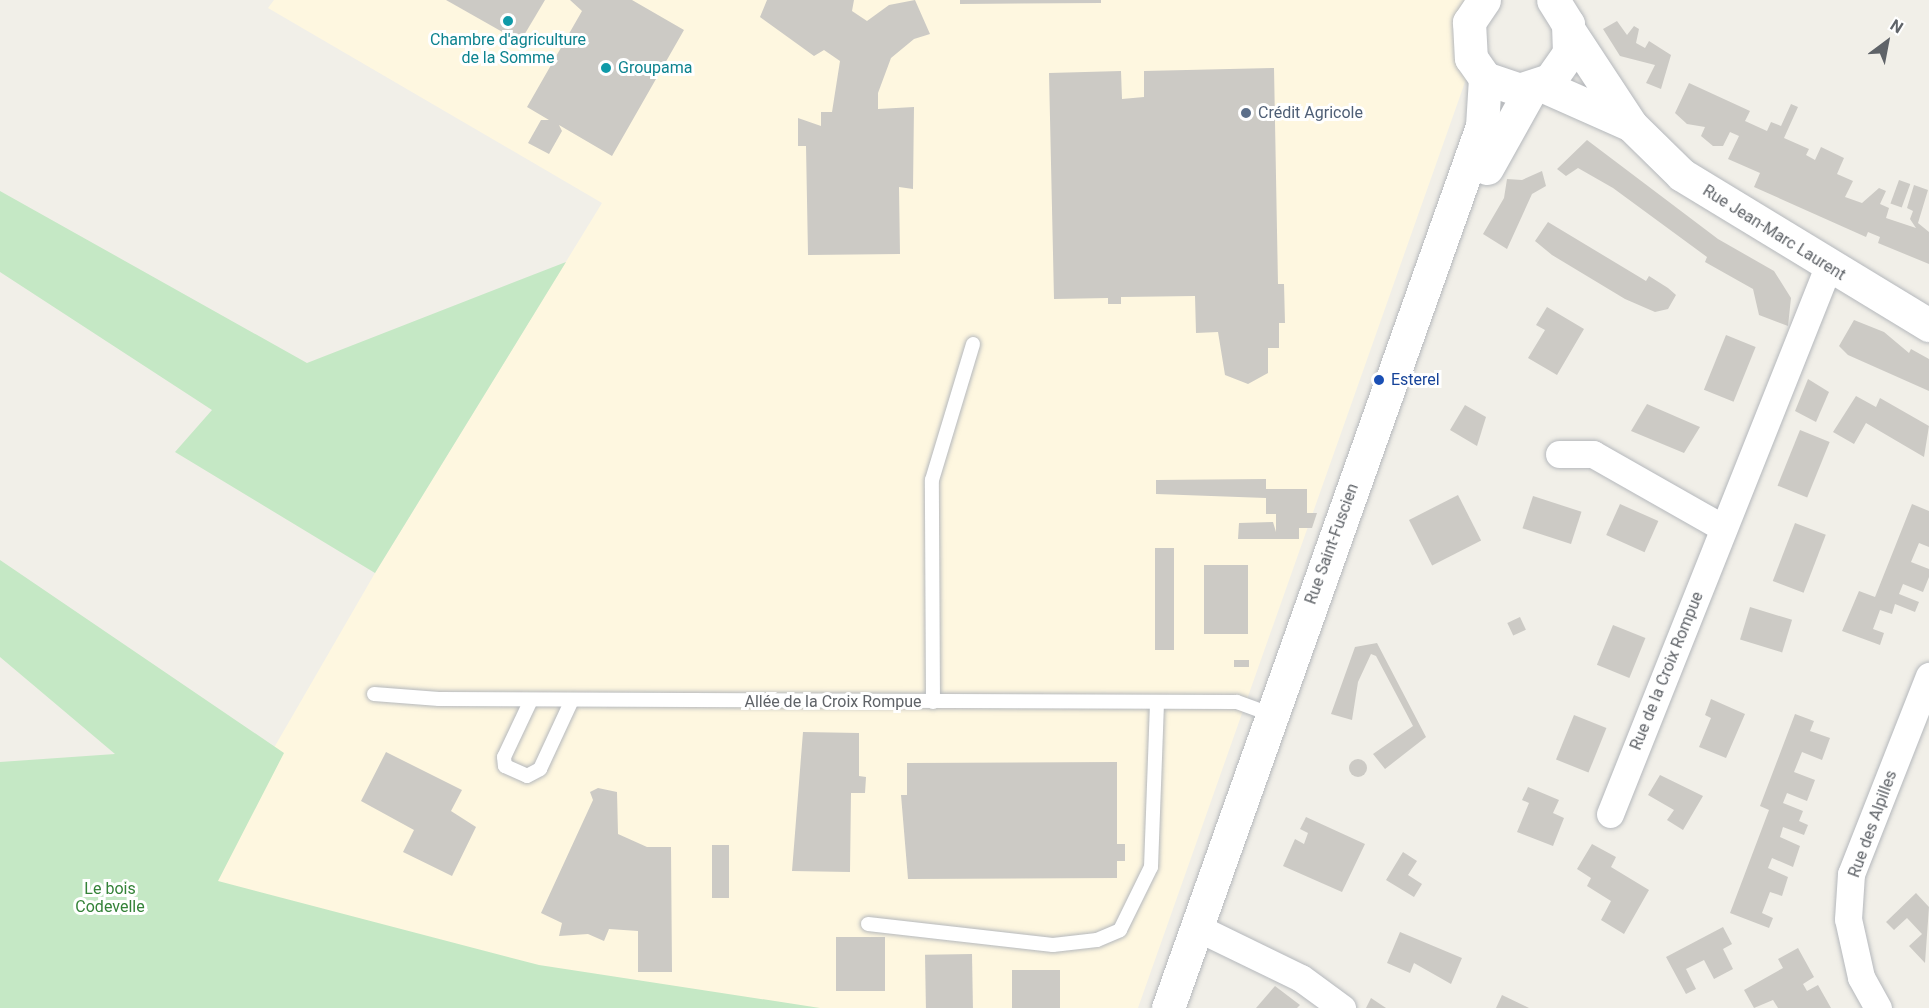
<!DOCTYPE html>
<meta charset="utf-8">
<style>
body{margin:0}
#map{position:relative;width:1929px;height:1008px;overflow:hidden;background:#f1efe8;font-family:Roboto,sans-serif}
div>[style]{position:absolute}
.commercial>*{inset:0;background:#fef7e0}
.green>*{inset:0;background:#c5e8c5}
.building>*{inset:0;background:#cccac5;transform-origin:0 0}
.round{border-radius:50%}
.roads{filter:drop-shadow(0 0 2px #b5b8bc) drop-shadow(0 0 2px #b5b8bc)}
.lane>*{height:14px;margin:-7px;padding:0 7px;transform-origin:7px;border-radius:7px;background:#fff}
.street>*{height:27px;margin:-13.5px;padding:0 13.5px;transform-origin:13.5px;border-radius:13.5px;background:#fff}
.secondary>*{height:33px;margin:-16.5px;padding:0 16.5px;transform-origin:16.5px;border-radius:16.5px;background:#fff}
.dots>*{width:16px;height:16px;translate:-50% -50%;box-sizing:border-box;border:3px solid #fff;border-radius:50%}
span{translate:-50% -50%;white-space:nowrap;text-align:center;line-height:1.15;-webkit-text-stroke:6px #fff;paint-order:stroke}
.culture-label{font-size:16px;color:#0d838f}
.left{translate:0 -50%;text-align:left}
.service-label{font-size:16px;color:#4e5e75}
.street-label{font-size:16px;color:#5f6368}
.transit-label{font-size:16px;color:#164399}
.park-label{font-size:16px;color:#348238}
.north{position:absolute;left:1857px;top:12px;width:60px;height:60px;-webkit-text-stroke:4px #fff;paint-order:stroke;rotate:32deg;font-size:16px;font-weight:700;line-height:24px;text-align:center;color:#5f6368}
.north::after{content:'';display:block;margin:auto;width:21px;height:27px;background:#5f6368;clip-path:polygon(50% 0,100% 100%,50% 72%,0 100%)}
</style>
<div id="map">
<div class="commercial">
<div style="clip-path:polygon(274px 0,1494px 0,1138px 1008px,810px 1008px,171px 926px,375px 573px,602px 203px,268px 8px)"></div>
</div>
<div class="green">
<div style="clip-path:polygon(0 191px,307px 363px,566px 262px,375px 573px,175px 452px,212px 410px,0 272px)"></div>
<div style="clip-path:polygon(0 560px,284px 753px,218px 881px,539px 965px,820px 1008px,0 1008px,0 762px,115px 754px,0 657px)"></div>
</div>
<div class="building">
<div style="clip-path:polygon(446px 0,545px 0,520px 42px)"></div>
<div style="clip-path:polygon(570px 0,632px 0,684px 30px,612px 156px,559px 125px,562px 131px,549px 154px,528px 143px,541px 120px,549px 120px,527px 107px,582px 11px)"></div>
<div style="clip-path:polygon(767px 0,854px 0,852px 11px,867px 21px,889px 5px,915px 0,930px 34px,914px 39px,891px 58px,878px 93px,878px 109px,914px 107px,913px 189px,899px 187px,900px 254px,808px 255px,806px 146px,798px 146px,798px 118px,821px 126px,821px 112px,832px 112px,840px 61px,824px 50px,814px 56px,760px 17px)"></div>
<div style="clip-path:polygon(960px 0,1101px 0,1101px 3px,960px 4px)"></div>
<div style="clip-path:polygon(1617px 21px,1627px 35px,1634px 26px,1639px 29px,1636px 43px,1645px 48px,1649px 41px,1671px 55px,1661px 89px,1646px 83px,1655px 65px,1620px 56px,1603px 29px)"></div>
<div style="clip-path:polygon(1274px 68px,1278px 284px,1284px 284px,1285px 323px,1279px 323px,1279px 348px,1268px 348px,1268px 373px,1248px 384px,1225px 375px,1218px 332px,1196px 333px,1195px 296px,1121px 297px,1121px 304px,1108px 304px,1108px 298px,1054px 299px,1049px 73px,1121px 71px,1122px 99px,1144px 97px,1144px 71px)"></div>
<div style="clip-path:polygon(1689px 83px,1750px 111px,1745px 121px,1767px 131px,1771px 122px,1781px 126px,1791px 104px,1798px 107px,1784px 138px,1809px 149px,1806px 155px,1815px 160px,1821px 147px,1844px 158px,1837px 174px,1853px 181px,1845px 197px,1862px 203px,1879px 188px,1886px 191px,1880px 204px,1889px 208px,1886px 218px,1916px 228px,1910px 219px,1913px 211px,1907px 208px,1914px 185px,1928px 190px,1918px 223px,1929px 232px,1929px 264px,1878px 243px,1880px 237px,1868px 232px,1866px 237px,1754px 187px,1760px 173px,1728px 159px,1739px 136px,1730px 132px,1723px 146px,1713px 146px,1701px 136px,1705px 127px,1687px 124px,1675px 113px)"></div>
<div style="clip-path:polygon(1587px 140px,1718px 239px,1774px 271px,1791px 298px,1788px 326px,1759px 315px,1753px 289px,1705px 262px,1707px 257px,1613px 188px,1578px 168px,1566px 176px,1557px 169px)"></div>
<div style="clip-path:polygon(1542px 171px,1546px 186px,1532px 194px,1507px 249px,1483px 234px,1504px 198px,1507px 179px,1522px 180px)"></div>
<div style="left:1899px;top:180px;width:12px;height:25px;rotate:20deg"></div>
<div style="clip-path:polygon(1548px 222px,1646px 281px,1649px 276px,1668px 288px,1676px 295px,1668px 309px,1655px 312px,1625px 299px,1552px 255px,1535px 241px)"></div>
<div style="clip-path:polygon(1547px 307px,1584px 329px,1557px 375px,1528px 358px,1545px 330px,1536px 325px)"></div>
<div style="clip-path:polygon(1854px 320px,1884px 332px,1909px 353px,1911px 349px,1929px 359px,1929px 391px,1848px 355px,1839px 346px)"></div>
<div style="left:1726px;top:335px;width:32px;height:59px;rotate:22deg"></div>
<div style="clip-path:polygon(1808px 379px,1829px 392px,1816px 422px,1795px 411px)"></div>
<div style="clip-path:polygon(1856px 396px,1876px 407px,1880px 398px,1929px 426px,1924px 457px,1866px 423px,1854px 444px,1833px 432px)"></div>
<div style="clip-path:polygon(1647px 404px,1700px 427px,1684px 453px,1631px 431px)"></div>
<div style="clip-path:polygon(1465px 405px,1486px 417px,1477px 446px,1450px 430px)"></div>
<div style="left:1800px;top:430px;width:32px;height:60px;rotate:22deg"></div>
<div style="clip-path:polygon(1266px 479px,1266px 489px,1307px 489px,1307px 513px,1317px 513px,1312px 528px,1299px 528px,1299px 539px,1238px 539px,1239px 523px,1273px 522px,1276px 532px,1276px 514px,1266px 514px,1266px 498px,1156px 494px,1156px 480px)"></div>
<div style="left:1458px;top:495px;width:51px;height:55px;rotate:63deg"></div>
<div style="left:1533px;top:496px;width:51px;height:34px;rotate:18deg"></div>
<div style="left:1620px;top:504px;width:42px;height:34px;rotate:24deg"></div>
<div style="clip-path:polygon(1912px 504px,1929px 511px,1929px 547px,1919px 543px,1911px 562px,1929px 569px,1929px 577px,1923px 592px,1903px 584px,1899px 594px,1919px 602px,1915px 612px,1895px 604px,1892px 614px,1880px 610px,1873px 629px,1884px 633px,1880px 645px,1842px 631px,1859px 591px,1875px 597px)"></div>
<div style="left:1795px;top:523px;width:33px;height:62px;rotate:21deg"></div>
<div style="left:1155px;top:548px;width:19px;height:102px"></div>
<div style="left:1204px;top:565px;width:44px;height:69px"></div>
<div style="left:1750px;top:607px;width:44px;height:34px;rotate:17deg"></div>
<div style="left:1520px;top:617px;width:14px;height:14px;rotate:65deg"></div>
<div style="left:1613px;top:625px;width:35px;height:43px;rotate:22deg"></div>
<div style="clip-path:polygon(1377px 643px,1426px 737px,1385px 769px,1373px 754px,1413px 726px,1376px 656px,1371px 654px,1358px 682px,1352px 720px,1331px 714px,1355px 647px)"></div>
<div style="left:1234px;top:660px;width:15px;height:7px"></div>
<div style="clip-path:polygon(1711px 699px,1745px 714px,1726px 758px,1699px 747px,1711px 718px,1705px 715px)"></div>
<div style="clip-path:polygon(1795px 714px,1814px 721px,1810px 731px,1830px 738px,1822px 760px,1802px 752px,1794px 772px,1815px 780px,1807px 801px,1787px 793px,1783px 803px,1803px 811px,1799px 821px,1808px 825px,1804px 835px,1783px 827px,1780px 837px,1800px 846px,1793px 867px,1772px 858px,1768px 868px,1788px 877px,1782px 896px,1770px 892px,1762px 913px,1773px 918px,1769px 928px,1730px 913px,1769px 810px,1760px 806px)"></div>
<div style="left:1574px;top:715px;width:35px;height:48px;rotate:22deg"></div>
<div style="clip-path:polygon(803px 732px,859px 733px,859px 776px,866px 777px,865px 793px,851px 793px,850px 872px,792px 871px)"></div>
<div style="clip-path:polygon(386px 752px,462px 790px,451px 811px,476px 827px,452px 876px,403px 852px,414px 830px,361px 801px)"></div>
<div class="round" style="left:1349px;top:759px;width:18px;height:18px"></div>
<div style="clip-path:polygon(1117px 762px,1117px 844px,1125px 844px,1125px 861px,1117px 861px,1117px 878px,908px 879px,901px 795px,907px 795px,907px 763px)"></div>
<div style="clip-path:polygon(1660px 775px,1703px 796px,1683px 830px,1667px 820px,1674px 810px,1648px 795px)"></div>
<div style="clip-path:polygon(1528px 787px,1559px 800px,1553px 813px,1564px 818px,1553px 846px,1517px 832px,1529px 803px,1522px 800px)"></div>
<div style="clip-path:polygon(598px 788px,617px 792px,618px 834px,647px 847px,671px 847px,672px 972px,638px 972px,638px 931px,609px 929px,604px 941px,588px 934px,559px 936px,562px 923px,541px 913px,593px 800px,590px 792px)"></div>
<div style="clip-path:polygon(1306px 817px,1365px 844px,1342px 892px,1283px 866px,1295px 839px,1304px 844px,1308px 833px,1300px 829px)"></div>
<div style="clip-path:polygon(1592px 844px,1616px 857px,1611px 867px,1649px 890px,1624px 934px,1601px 920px,1611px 901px,1587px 886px,1591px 878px,1577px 869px)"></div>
<div style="left:712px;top:845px;width:17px;height:53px"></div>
<div style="clip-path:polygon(1403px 852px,1417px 861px,1408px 875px,1422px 884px,1414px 897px,1386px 880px)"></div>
<div style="clip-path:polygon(1916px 893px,1929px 907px,1925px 963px,1909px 946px,1922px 934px,1907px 918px,1894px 930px,1886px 922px)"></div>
<div style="clip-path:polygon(1723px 927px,1732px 944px,1723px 949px,1733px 969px,1714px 979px,1704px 960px,1686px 969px,1696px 989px,1686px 994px,1666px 957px)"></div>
<div style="clip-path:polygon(1400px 932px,1462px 958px,1451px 984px,1414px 963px,1410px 973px,1387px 963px)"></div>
<div style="left:836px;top:937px;width:49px;height:54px"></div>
<div style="clip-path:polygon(1798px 948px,1814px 977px,1803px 984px,1807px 991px,1818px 985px,1831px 1008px,1778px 1008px,1773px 1000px,1754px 1008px,1744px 990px,1783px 968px,1778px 959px)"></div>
<div style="left:972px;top:954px;width:54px;height:47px;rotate:89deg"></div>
<div style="left:1012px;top:970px;width:48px;height:38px"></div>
<div style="clip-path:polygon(1275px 986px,1300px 1005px,1297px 1008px,1256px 1008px)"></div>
<div style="clip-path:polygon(1502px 995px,1529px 1008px,1496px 1008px)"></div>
<div style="clip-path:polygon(1371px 998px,1386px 1008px,1366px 1008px)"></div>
</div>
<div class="roads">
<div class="lane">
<div style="left:374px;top:694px;width:65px;rotate:4.4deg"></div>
<div style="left:439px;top:699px;width:798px;rotate:0.22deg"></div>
<div style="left:1237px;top:702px;width:37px;rotate:20deg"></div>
<div style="left:531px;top:700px;width:63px;rotate:115.3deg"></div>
<div style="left:504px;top:757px;width:9px;rotate:84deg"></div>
<div style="left:505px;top:766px;width:24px;rotate:24deg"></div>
<div style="left:527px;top:776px;width:15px;rotate:-28deg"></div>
<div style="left:540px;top:769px;width:76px;rotate:-65.1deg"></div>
<div style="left:933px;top:702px;width:222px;rotate:-90.3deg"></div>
<div style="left:932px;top:480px;width:142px;rotate:-73.2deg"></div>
<div style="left:868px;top:924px;width:186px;rotate:6.5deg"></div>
<div style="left:1053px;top:945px;width:44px;rotate:-6.5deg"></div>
<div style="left:1097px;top:940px;width:25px;rotate:-23deg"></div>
<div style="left:1120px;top:930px;width:70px;rotate:-63.8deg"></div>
<div style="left:1151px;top:867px;width:165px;rotate:-87.9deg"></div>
</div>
<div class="street">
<div style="left:1559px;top:454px;width:34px"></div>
<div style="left:1593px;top:454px;width:150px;rotate:29.6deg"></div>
<div style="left:1610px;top:814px;width:589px;rotate:-68.27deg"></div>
<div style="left:1198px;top:928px;width:114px;rotate:25.9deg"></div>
<div style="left:1301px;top:978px;width:51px;rotate:36.2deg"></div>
<div style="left:1878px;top:1008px;width:35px;rotate:-119deg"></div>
<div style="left:1861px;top:977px;width:59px;rotate:-102.6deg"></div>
<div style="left:1848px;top:919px;width:45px;rotate:-86.2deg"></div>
<div style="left:1851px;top:874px;width:213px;rotate:-68.5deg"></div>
</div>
<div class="secondary">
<div style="left:1484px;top:0;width:27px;rotate:124deg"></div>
<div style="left:1469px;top:22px;width:36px;rotate:87deg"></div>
<div style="left:1471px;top:58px;width:24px;rotate:55deg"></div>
<div style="left:1485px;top:78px;width:36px;rotate:19deg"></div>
<div style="left:1519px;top:90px;width:33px;rotate:-18deg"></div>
<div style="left:1550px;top:80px;width:33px;rotate:-55deg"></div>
<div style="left:1569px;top:53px;width:29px;rotate:-92deg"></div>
<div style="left:1568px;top:24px;width:28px;rotate:-122deg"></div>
<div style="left:1570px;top:32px;width:111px;rotate:56.7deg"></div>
<div style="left:1631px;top:125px;width:71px;rotate:44.4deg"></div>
<div style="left:1682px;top:175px;width:289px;rotate:31.3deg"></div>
<div style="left:1541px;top:85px;width:96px;rotate:23.9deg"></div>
<div style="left:1487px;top:168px;width:90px;rotate:-60.9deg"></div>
<div style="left:1168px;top:1008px;width:936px;rotate:-70.4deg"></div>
<div style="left:1482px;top:126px;width:48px;rotate:-86.4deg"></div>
</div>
</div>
<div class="dots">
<div style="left:508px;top:21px;background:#0f9aa8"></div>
<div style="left:606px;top:68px;background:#0f9aa8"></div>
<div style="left:1246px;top:113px;background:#5c6f8a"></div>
<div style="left:1379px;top:380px;background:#1a4fb4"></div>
</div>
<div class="culture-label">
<span style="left:508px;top:49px">Chambre d'agriculture<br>de la Somme</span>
<span class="left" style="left:618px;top:68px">Groupama</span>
</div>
<div class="service-label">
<span class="left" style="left:1258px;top:113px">Crédit Agricole</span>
</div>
<div class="street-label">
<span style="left:1774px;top:233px;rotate:32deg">Rue Jean-Marc Laurent</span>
<span style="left:1332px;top:544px;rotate:-70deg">Rue Saint-Fuscien</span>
<span style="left:1667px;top:671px;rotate:-68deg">Rue de la Croix Rompue</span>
<span style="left:833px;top:702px">Allée de la Croix Rompue</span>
<span style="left:1873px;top:824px;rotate:-70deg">Rue des Alpilles</span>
</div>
<div class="transit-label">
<span class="left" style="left:1391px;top:380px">Esterel</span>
</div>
<div class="park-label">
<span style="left:110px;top:898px">Le bois<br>Codevelle</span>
</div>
<div class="north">N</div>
</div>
